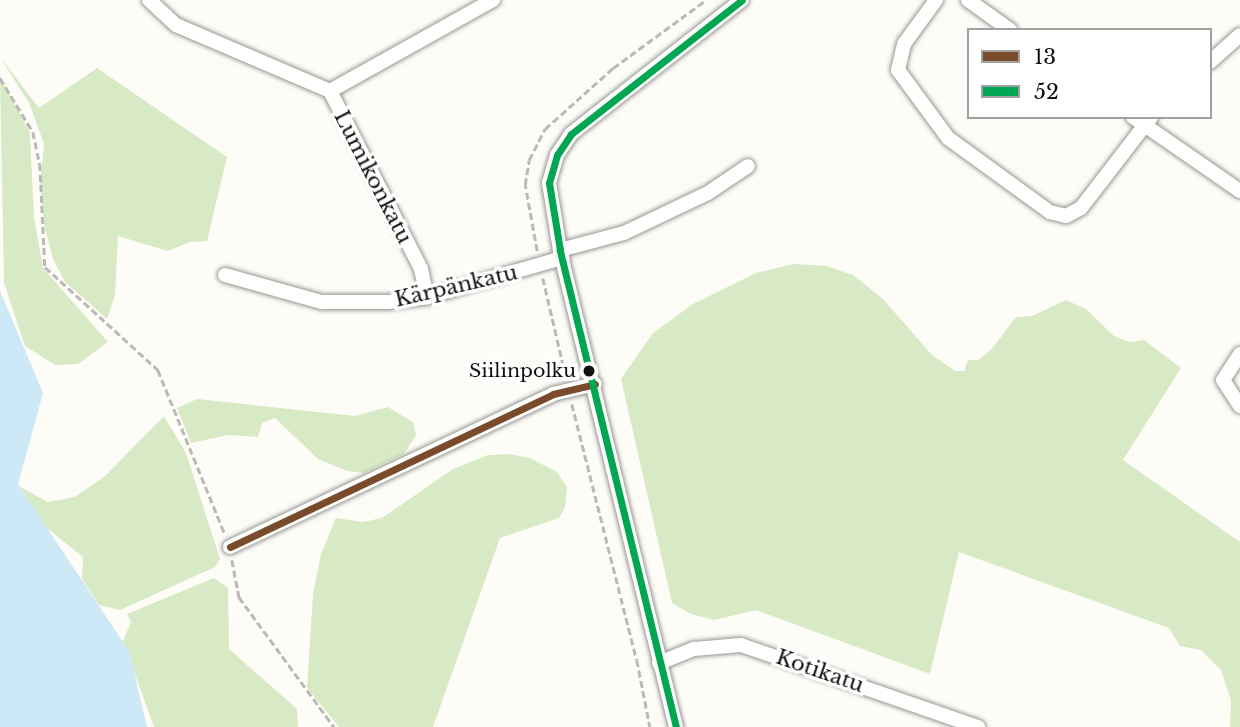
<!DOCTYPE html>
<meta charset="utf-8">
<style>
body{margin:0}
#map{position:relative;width:1240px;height:727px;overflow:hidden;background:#fdfcf7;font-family:"Libre Baskerville",serif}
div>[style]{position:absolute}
.forest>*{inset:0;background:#d8eac5}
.water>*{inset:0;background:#cde8f7}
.path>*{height:2.5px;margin-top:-1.25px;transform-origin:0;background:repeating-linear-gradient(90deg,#b9b9b8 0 7px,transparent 0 10.5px)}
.roads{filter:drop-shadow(0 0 2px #979795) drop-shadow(0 0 2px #979795)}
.street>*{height:14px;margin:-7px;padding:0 7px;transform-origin:7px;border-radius:7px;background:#fffffe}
.bus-1>*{height:7px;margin:-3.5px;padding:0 3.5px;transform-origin:3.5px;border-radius:3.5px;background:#7a4b2a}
.bus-2>*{height:7px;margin:-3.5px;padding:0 3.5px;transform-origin:3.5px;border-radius:3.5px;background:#00a651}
.dots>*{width:19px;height:19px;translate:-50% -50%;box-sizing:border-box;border:4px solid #fff;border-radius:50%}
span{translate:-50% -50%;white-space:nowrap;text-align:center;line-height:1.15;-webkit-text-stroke:7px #fff;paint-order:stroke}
.bus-label{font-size:19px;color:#111}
.right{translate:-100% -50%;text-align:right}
.street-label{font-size:21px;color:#111}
.legend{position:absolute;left:967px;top:28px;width:245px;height:91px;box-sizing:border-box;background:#fff;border:2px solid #a0a0a0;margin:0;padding:9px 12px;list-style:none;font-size:21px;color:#111}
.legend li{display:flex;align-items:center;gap:14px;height:35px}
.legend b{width:35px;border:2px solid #a0a0a0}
</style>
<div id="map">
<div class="forest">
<div style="clip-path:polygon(0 57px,39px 108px,97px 68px,227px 157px,207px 241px,190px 242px,168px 251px,118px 236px,115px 295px,107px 319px,65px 282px,53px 259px,44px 224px,40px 183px,44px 144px,29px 103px)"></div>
<div style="clip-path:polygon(0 76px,30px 133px,34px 217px,43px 268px,108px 342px,78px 364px,55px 365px,25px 346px,4px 283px)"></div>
<div style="clip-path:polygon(794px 264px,827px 266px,853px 275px,883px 299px,932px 355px,955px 371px,964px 371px,968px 360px,978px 360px,991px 350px,1016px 317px,1032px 316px,1066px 300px,1086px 309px,1114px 336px,1130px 342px,1144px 340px,1181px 368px,1123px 460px,1240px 542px,1240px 727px,1230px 727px,1231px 700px,1221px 670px,1201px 650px,1180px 646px,1169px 628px,959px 552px,930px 674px,756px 610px,714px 620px,691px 614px,672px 603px,621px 379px,653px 333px,693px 304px,756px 273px)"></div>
<div style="clip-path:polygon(197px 399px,355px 416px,388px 407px,413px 422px,416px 435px,404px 454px,364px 473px,347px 471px,318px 459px,275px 418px,262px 423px,258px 437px,228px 435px,191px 443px,177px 408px)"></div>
<div style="clip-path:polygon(164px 416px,186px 453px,220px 559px,215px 567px,120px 610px,99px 605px,82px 579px,83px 557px,47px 528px,20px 487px,48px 502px,75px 497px,105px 476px)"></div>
<div style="clip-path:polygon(509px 454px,530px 458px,557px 472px,567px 487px,565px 507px,559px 518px,500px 538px,433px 727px,339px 727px,307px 688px,313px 594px,321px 554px,336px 518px,363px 522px,382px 518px,453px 469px,488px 455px)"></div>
<div style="clip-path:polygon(214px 578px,228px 588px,229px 649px,297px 709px,298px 727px,154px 727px,123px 641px,131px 622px,127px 614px)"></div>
</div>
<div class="water">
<div style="clip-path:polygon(0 291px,43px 393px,18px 484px,129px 651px,147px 727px,0 727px)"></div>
</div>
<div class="path">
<div style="left:0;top:78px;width:63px;rotate:58.6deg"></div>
<div style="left:33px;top:132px;width:33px;rotate:78deg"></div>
<div style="left:40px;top:164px;width:103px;rotate:87.2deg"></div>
<div style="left:45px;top:267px;width:153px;rotate:42.3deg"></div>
<div style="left:158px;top:370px;width:177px;rotate:67.8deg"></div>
<div style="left:537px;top:251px;width:67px;rotate:-100.3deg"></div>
<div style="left:525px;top:185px;width:25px;rotate:-81deg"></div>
<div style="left:529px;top:160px;width:35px;rotate:-63deg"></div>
<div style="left:545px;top:129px;width:91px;rotate:-41.9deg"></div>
<div style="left:613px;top:68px;width:115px;rotate:-36.2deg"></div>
<div style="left:543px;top:278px;width:102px;rotate:76.9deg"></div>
<div style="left:572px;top:404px;width:264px;rotate:75.8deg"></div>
<div style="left:637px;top:660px;width:68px;rotate:79deg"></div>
<div style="left:232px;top:560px;width:38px;rotate:79deg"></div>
<div style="left:239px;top:597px;width:161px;rotate:53.8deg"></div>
</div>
<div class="roads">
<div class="street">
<div style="left:149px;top:0;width:37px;rotate:43deg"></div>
<div style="left:176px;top:25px;width:168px;rotate:23.2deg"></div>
<div style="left:330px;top:91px;width:200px;rotate:62.9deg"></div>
<div style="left:421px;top:269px;width:29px;rotate:78deg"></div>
<div style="left:936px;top:0;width:54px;rotate:126deg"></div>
<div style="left:904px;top:44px;width:27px;rotate:103deg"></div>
<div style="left:898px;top:70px;width:84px;rotate:53.7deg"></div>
<div style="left:948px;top:138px;width:126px;rotate:36deg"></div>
<div style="left:1050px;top:212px;width:16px;rotate:14deg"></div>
<div style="left:1066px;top:216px;width:17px;rotate:-28deg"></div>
<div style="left:1081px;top:208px;width:115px;rotate:-52.4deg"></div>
<div style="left:968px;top:0;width:52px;rotate:35.5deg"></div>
<div style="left:1210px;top:62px;width:40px;rotate:-42deg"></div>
<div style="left:330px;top:91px;width:187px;rotate:-29.2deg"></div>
<div style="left:1133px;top:117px;width:130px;rotate:34.7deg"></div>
<div style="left:560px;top:250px;width:66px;rotate:-14.9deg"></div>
<div style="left:624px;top:233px;width:93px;rotate:-25.5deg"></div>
<div style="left:708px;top:193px;width:48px;rotate:-34deg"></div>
<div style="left:225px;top:275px;width:101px;rotate:15.6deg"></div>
<div style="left:322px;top:302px;width:66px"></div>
<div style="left:388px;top:302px;width:39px;rotate:-7deg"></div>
<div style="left:427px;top:297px;width:141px;rotate:-16.1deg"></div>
<div style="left:1240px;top:354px;width:31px;rotate:123deg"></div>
<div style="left:1223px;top:380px;width:31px;rotate:57deg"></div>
<div style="left:230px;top:547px;width:357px;rotate:-25.3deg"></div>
<div style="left:553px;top:394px;width:43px;rotate:-13.4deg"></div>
<div style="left:659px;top:663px;width:38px;rotate:-22deg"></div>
<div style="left:694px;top:649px;width:47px;rotate:-4.9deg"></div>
<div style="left:741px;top:645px;width:251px;rotate:19.1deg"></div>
<div style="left:676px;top:727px;width:491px;rotate:-103.7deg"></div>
<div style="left:560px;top:250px;width:68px;rotate:-99.3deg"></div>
<div style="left:549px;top:183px;width:29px;rotate:-74deg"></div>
<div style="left:557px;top:155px;width:25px;rotate:-56deg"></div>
<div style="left:571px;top:134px;width:217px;rotate:-38.1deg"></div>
</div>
</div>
<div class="bus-1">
<div style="left:230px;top:547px;width:357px;rotate:-25.3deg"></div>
<div style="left:553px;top:394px;width:43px;rotate:-13.4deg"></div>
</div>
<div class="bus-2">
<div style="left:676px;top:727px;width:491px;rotate:-103.7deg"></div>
<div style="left:560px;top:250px;width:68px;rotate:-99.3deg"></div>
<div style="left:549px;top:183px;width:29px;rotate:-74deg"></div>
<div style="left:557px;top:155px;width:25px;rotate:-56deg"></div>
<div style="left:571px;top:134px;width:217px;rotate:-38.1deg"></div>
</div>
<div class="dots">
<div style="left:589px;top:371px;background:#111"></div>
</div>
<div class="bus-label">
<span class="right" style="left:576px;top:371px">Siilinpolku</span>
</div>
<div class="street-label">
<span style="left:373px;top:177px;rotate:63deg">Lumikonkatu</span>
<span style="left:456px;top:286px;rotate:-13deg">Kärpänkatu</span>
<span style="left:820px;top:671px;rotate:19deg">Kotikatu</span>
</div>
<ul class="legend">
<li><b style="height:9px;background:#7a4b2a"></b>13</li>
<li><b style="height:9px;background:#00a651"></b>52</li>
</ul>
</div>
